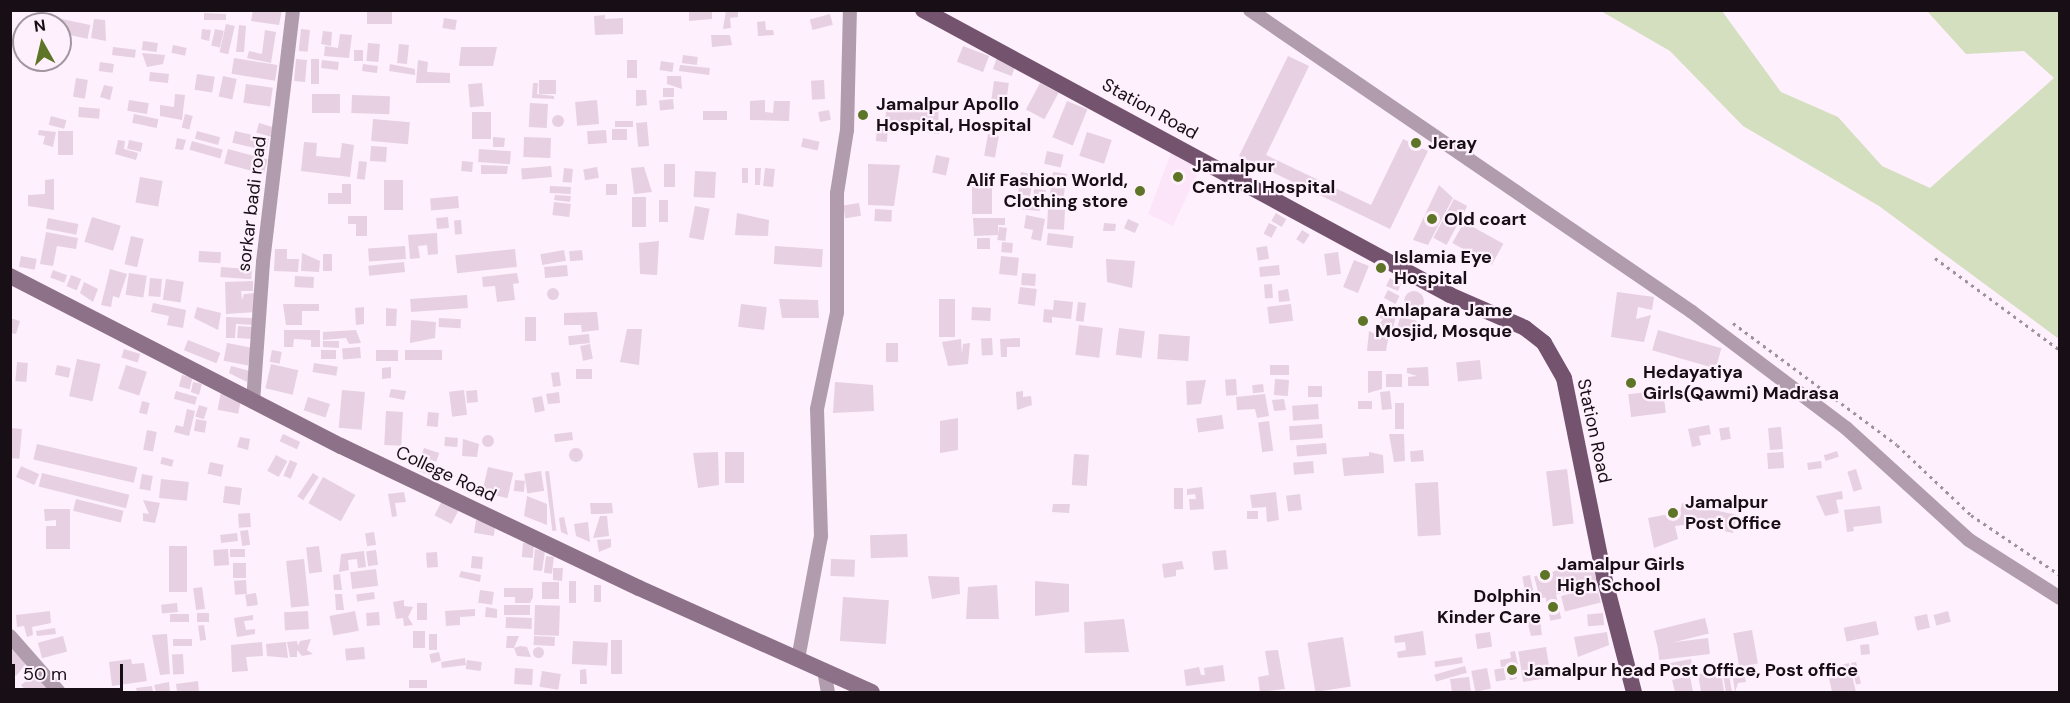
<!DOCTYPE html>
<style>
body{margin:0}
#map{position:relative;width:2070px;height:703px;overflow:hidden;background:#fef0fc;font-family:"DM Sans",sans-serif}
div>[style]{position:absolute}
.built>*{inset:0;background:#fce5f8}
.green>*{inset:0;background:#d3dfbf}
.building>*{inset:0;background:#e6d0e2;transform-origin:0 0}
.round{border-radius:50%}
.path>*{height:3px;margin-top:-1.5px;transform-origin:0;background:repeating-linear-gradient(90deg,#9e939c 0 3px,transparent 0 7.5px)}
.minor>*{height:14px;margin:-7px;padding:0 7px;transform-origin:7px;border-radius:7px;background:#b09cac}
.secondary>*{height:16px;margin:-8px;padding:0 8px;transform-origin:8px;border-radius:8px;background:#8d7188}
.primary>*{height:16px;margin:-8px;padding:0 8px;transform-origin:8px;border-radius:8px;background:#74536f}
.dots>*{width:16px;height:16px;translate:-50% -50%;box-sizing:border-box;border:3px solid #fef0fc;border-radius:50%}
span{translate:-50% -50%;white-space:nowrap;text-align:center;line-height:1.15;-webkit-text-stroke:4.5px #fef0fc;paint-order:stroke}
.poi-label{font-size:18px;color:#170f15;font-weight:700}
.left{translate:0 -50%;text-align:left}
.right{translate:-100% -50%;text-align:right}
.street-label{font-size:18px;color:#170f15}
.frame{position:absolute;inset:0;border:12px solid #170f15;pointer-events:none}
.north{position:absolute;left:12px;top:12px;width:60px;height:60px;box-sizing:border-box;background:#fef0fc;border:2px solid #a296a0;border-radius:50%;rotate:352deg;font-size:16px;font-weight:700;line-height:24px;text-align:center;color:#170f15}
.north::after{content:'';display:block;margin:auto;width:21px;height:27px;background:#5e7527;clip-path:polygon(50% 0,100% 100%,50% 72%,0 100%)}
.scale{position:absolute;left:12px;top:664px;width:111px;height:27px;box-sizing:border-box;border:3px solid #170f15;border-top:0;padding-left:8px;font-size:18px;line-height:21px;white-space:nowrap;color:#170f15;-webkit-text-stroke:4px #fef0fc;paint-order:stroke}
</style>
<div id="map">
<div class="built">
<div style="clip-path:polygon(1172px 150px,1202px 164px,1173px 226px,1148px 214px)"></div>
</div>
<div class="green">
<div style="clip-path:polygon(1601px 11px,1722px 11px,1781px 92px,1838px 117px,1882px 166px,1930px 188px,2054px 78px,2024px 51px,1966px 54px,1927px 11px,2059px 11px,2059px 339px,1879px 206px,1743px 126px,1670px 51px)"></div>
</div>
<div class="building">
<div style="clip-path:polygon(253px 10px,282px 10px,279px 25px,251px 21px)"></div>
<div style="left:367px;top:10px;width:25px;height:14px"></div>
<div style="clip-path:polygon(689px 10px,712px 10px,712px 19px,689px 21px)"></div>
<div style="clip-path:polygon(726px 10px,738px 10px,738px 17px,730px 18px,731px 28px,723px 29px)"></div>
<div style="clip-path:polygon(204px 13px,226px 14px,226px 20px,204px 20px)"></div>
<div style="left:830px;top:14px;width:11px;height:21px;rotate:75deg"></div>
<div style="clip-path:polygon(605px 15px,605px 19px,623px 18px,623px 34px,595px 35px,594px 16px)"></div>
<div style="left:444px;top:18px;width:13px;height:10px;rotate:9deg"></div>
<div style="left:62px;top:19px;width:29px;height:14px;rotate:12deg"></div>
<div style="clip-path:polygon(94px 19px,105px 20px,106px 41px,91px 38px)"></div>
<div style="clip-path:polygon(765px 21px,766px 30px,773px 30px,774px 35px,758px 36px,757px 22px)"></div>
<div style="left:226px;top:24px;width:9px;height:29px;rotate:13deg"></div>
<div style="clip-path:polygon(239px 25px,246px 26px,244px 52px,236px 52px)"></div>
<div style="clip-path:polygon(202px 29px,211px 30px,209px 41px,201px 39px)"></div>
<div style="left:215px;top:29px;width:9px;height:17px;rotate:13deg"></div>
<div style="left:301px;top:29px;width:9px;height:22px;rotate:6deg"></div>
<div style="clip-path:polygon(265px 30px,276px 32px,271px 63px,247px 58px,249px 51px,262px 54px)"></div>
<div style="clip-path:polygon(323px 31px,332px 32px,331px 46px,321px 44px)"></div>
<div style="clip-path:polygon(340px 34px,352px 35px,349px 58px,324px 56px,325px 46px,338px 48px)"></div>
<div style="clip-path:polygon(711px 35px,730px 35px,732px 45px,712px 47px)"></div>
<div style="left:143px;top:41px;width:15px;height:9px;rotate:8deg"></div>
<div style="left:368px;top:43px;width:12px;height:18px;rotate:5deg"></div>
<div style="left:399px;top:44px;width:10px;height:19px;rotate:6deg"></div>
<div style="left:173px;top:45px;width:14px;height:8px;rotate:12deg"></div>
<div style="left:963px;top:46px;width:28px;height:17px;rotate:21deg"></div>
<div style="left:113px;top:47px;width:23px;height:8px;rotate:7deg"></div>
<div style="clip-path:polygon(461px 47px,497px 47px,493px 66px,459px 66px)"></div>
<div style="left:354px;top:50px;width:9px;height:11px"></div>
<div style="clip-path:polygon(142px 53px,165px 55px,163px 64px,147px 67px)"></div>
<div style="left:683px;top:55px;width:15px;height:8px;rotate:8deg"></div>
<div style="left:998px;top:55px;width:20px;height:15px;rotate:20deg"></div>
<div style="clip-path:polygon(1288px 56px,1309px 66px,1266px 155px,1371px 205px,1403px 139px,1428px 151px,1390px 229px,1239px 156px)"></div>
<div style="left:234px;top:58px;width:44px;height:16px;rotate:9deg"></div>
<div style="left:296px;top:59px;width:11px;height:22px;rotate:5deg"></div>
<div style="left:311px;top:59px;width:8px;height:25px"></div>
<div style="left:322px;top:60px;width:17px;height:8px;rotate:7deg"></div>
<div style="clip-path:polygon(418px 60px,428px 62px,427px 72px,450px 73px,450px 83px,416px 83px)"></div>
<div style="left:627px;top:60px;width:10px;height:18px"></div>
<div style="left:661px;top:61px;width:13px;height:9px;rotate:9deg"></div>
<div style="left:100px;top:62px;width:14px;height:9px;rotate:8deg"></div>
<div style="left:363px;top:64px;width:15px;height:7px;rotate:8deg"></div>
<div style="clip-path:polygon(390px 64px,415px 69px,415px 75px,389px 71px)"></div>
<div style="clip-path:polygon(680px 65px,710px 68px,709px 75px,679px 71px)"></div>
<div style="left:150px;top:72px;width:19px;height:9px;rotate:6deg"></div>
<div style="left:197px;top:74px;width:18px;height:16px;rotate:9deg"></div>
<div style="left:223px;top:76px;width:14px;height:21px;rotate:12deg"></div>
<div style="clip-path:polygon(667px 76px,681px 76px,682px 89px,667px 84px)"></div>
<div style="left:76px;top:78px;width:12px;height:19px;rotate:9deg"></div>
<div style="left:539px;top:80px;width:17px;height:14px"></div>
<div style="left:824px;top:80px;width:19px;height:13px;rotate:87deg"></div>
<div style="left:994px;top:81px;width:15px;height:28px;rotate:8deg"></div>
<div style="left:482px;top:83px;width:23px;height:14px;rotate:85deg"></div>
<div style="clip-path:polygon(533px 83px,538px 83px,537px 94px,554px 96px,554px 99px,532px 98px)"></div>
<div style="left:1040px;top:83px;width:21px;height:30px;rotate:28deg"></div>
<div style="left:246px;top:84px;width:27px;height:19px;rotate:8deg"></div>
<div style="clip-path:polygon(104px 85px,113px 87px,110px 100px,100px 97px)"></div>
<div style="left:663px;top:88px;width:11px;height:9px"></div>
<div style="clip-path:polygon(636px 90px,646px 90px,647px 105px,636px 106px)"></div>
<div style="clip-path:polygon(175px 94px,185px 95px,182px 120px,160px 116px,160px 105px,174px 107px)"></div>
<div style="left:312px;top:94px;width:28px;height:19px"></div>
<div style="left:352px;top:95px;width:38px;height:18px;rotate:2deg"></div>
<div style="left:673px;top:99px;width:10px;height:14px;rotate:84deg"></div>
<div style="left:129px;top:100px;width:20px;height:11px;rotate:9deg"></div>
<div style="left:597px;top:100px;width:24px;height:22px;rotate:85deg"></div>
<div style="clip-path:polygon(765px 100px,765px 112px,773px 113px,774px 101px,790px 101px,789px 121px,750px 120px,750px 101px)"></div>
<div style="clip-path:polygon(888px 101px,938px 101px,939px 134px,884px 125px)"></div>
<div style="left:1067px;top:101px;width:22px;height:39px;rotate:22deg"></div>
<div style="left:530px;top:103px;width:18px;height:24px;rotate:3deg"></div>
<div style="left:79px;top:107px;width:21px;height:10px;rotate:5deg"></div>
<div style="left:829px;top:110px;width:10px;height:11px;rotate:79deg"></div>
<div style="left:703px;top:111px;width:24px;height:9px"></div>
<div style="left:472px;top:112px;width:19px;height:27px"></div>
<div style="left:134px;top:114px;width:25px;height:9px;rotate:12deg"></div>
<div style="left:185px;top:114px;width:8px;height:14px;rotate:14deg"></div>
<div class="round" style="left:552px;top:115px;width:12px;height:12px"></div>
<div style="left:51px;top:116px;width:16px;height:9px;rotate:15deg"></div>
<div style="left:373px;top:119px;width:37px;height:22px;rotate:5deg"></div>
<div style="left:615px;top:121px;width:18px;height:6px"></div>
<div style="left:647px;top:122px;width:24px;height:11px;rotate:85deg"></div>
<div style="left:259px;top:123px;width:15px;height:10px;rotate:16deg"></div>
<div style="left:877px;top:128px;width:11px;height:13px;rotate:5deg"></div>
<div style="left:627px;top:129px;width:11px;height:15px;rotate:90deg"></div>
<div style="clip-path:polygon(39px 130px,56px 132px,53px 147px,43px 144px,45px 136px,38px 135px)"></div>
<div style="left:606px;top:130px;width:13px;height:19px;rotate:86deg"></div>
<div style="left:58px;top:131px;width:15px;height:24px"></div>
<div style="left:197px;top:131px;width:24px;height:8px;rotate:15deg"></div>
<div style="left:235px;top:131px;width:35px;height:12px;rotate:13deg"></div>
<div style="left:1087px;top:132px;width:26px;height:25px;rotate:18deg"></div>
<div style="left:988px;top:134px;width:11px;height:22px;rotate:10deg"></div>
<div style="clip-path:polygon(493px 137px,505px 138px,504px 147px,493px 147px)"></div>
<div style="left:524px;top:137px;width:27px;height:20px;rotate:2deg"></div>
<div style="clip-path:polygon(177px 138px,186px 140px,183px 150px,175px 149px)"></div>
<div style="left:803px;top:138px;width:17px;height:9px;rotate:13deg"></div>
<div style="clip-path:polygon(118px 140px,125px 141px,124px 149px,138px 153px,136px 160px,115px 154px)"></div>
<div style="left:129px;top:140px;width:14px;height:9px;rotate:12deg"></div>
<div style="left:192px;top:141px;width:32px;height:9px;rotate:16deg"></div>
<div style="clip-path:polygon(304px 142px,317px 143px,316px 156px,340px 158px,342px 143px,354px 145px,350px 177px,301px 171px)"></div>
<div style="left:371px;top:146px;width:16px;height:15px;rotate:4deg"></div>
<div style="left:228px;top:149px;width:41px;height:15px;rotate:15deg"></div>
<div style="left:479px;top:149px;width:32px;height:13px;rotate:4deg"></div>
<div style="left:1047px;top:151px;width:17px;height:13px;rotate:13deg"></div>
<div style="left:936px;top:155px;width:14px;height:18px;rotate:12deg"></div>
<div style="left:359px;top:161px;width:8px;height:18px;rotate:7deg"></div>
<div style="left:462px;top:161px;width:11px;height:10px;rotate:5deg"></div>
<div style="left:664px;top:164px;width:11px;height:23px"></div>
<div style="clip-path:polygon(868px 164px,900px 165px,894px 206px,868px 205px)"></div>
<div style="clip-path:polygon(481px 165px,508px 166px,507px 174px,481px 174px)"></div>
<div style="left:551px;top:166px;width:11px;height:30px;rotate:85deg"></div>
<div style="left:597px;top:167px;width:11px;height:14px;rotate:80deg"></div>
<div style="clip-path:polygon(644px 167px,652px 192px,634px 194px,631px 168px)"></div>
<div style="left:564px;top:168px;width:9px;height:14px;rotate:6deg"></div>
<div style="left:742px;top:168px;width:6px;height:15px"></div>
<div style="clip-path:polygon(755px 168px,761px 168px,760px 185px,755px 185px)"></div>
<div style="left:765px;top:168px;width:10px;height:18px;rotate:6deg"></div>
<div style="left:695px;top:171px;width:21px;height:26px;rotate:3deg"></div>
<div style="clip-path:polygon(1021px 172px,1041px 176px,1040px 182px,1033px 181px,1030px 196px,1018px 194px)"></div>
<div style="left:1053px;top:172px;width:14px;height:27px;rotate:8deg"></div>
<div style="left:140px;top:177px;width:23px;height:26px;rotate:10deg"></div>
<div style="clip-path:polygon(54px 179px,54px 210px,28px 206px,28px 195px,45px 194px,45px 180px)"></div>
<div style="left:384px;top:180px;width:19px;height:30px"></div>
<div style="clip-path:polygon(342px 184px,351px 184px,351px 204px,328px 204px,328px 193px,342px 193px)"></div>
<div style="left:606px;top:184px;width:11px;height:11px"></div>
<div style="clip-path:polygon(1439px 185px,1453px 198px,1428px 245px,1413px 240px)"></div>
<div style="left:550px;top:186px;width:21px;height:7px;rotate:3deg"></div>
<div style="left:972px;top:187px;width:20px;height:27px"></div>
<div style="left:1034px;top:189px;width:12px;height:8px;rotate:5deg"></div>
<div style="clip-path:polygon(555px 195px,571px 196px,570px 202px,554px 200px)"></div>
<div style="left:458px;top:196px;width:12px;height:28px;rotate:85deg"></div>
<div style="left:632px;top:197px;width:14px;height:30px"></div>
<div style="left:1019px;top:198px;width:22px;height:11px;rotate:5deg"></div>
<div style="left:1454px;top:199px;width:15px;height:44px;rotate:28deg"></div>
<div style="left:659px;top:200px;width:9px;height:22px"></div>
<div style="left:554px;top:202px;width:17px;height:13px;rotate:7deg"></div>
<div style="left:859px;top:203px;width:13px;height:16px;rotate:81deg"></div>
<div style="left:695px;top:206px;width:15px;height:32px;rotate:11deg"></div>
<div style="left:875px;top:209px;width:17px;height:12px;rotate:3deg"></div>
<div style="left:1048px;top:209px;width:17px;height:20px;rotate:3deg"></div>
<div style="clip-path:polygon(737px 213px,769px 220px,768px 236px,735px 235px)"></div>
<div style="left:1276px;top:213px;width:12px;height:9px;rotate:31deg"></div>
<div style="clip-path:polygon(1026px 215px,1045px 219px,1041px 241px,1031px 239px,1033px 230px,1024px 228px)"></div>
<div style="clip-path:polygon(348px 216px,367px 216px,367px 236px,356px 236px,356px 224px,348px 224px)"></div>
<div style="left:92px;top:217px;width:30px;height:26px;rotate:17deg"></div>
<div style="left:448px;top:217px;width:11px;height:12px;rotate:85deg"></div>
<div style="left:48px;top:218px;width:31px;height:11px;rotate:11deg"></div>
<div style="clip-path:polygon(973px 218px,1005px 218px,1005px 225px,998px 225px,998px 235px,974px 236px)"></div>
<div style="left:1128px;top:219px;width:12px;height:10px;rotate:24deg"></div>
<div style="left:461px;top:220px;width:14px;height:7px;rotate:86deg"></div>
<div style="left:1464px;top:222px;width:45px;height:24px;rotate:29deg"></div>
<div style="clip-path:polygon(1104px 223px,1116px 224px,1115px 231px,1103px 231px)"></div>
<div style="left:1269px;top:223px;width:9px;height:12px;rotate:27deg"></div>
<div style="left:999px;top:227px;width:8px;height:13px;rotate:7deg"></div>
<div style="left:1302px;top:230px;width:9px;height:11px;rotate:32deg"></div>
<div style="clip-path:polygon(46px 232px,78px 238px,76px 249px,57px 246px,53px 266px,40px 264px)"></div>
<div style="clip-path:polygon(437px 233px,438px 254px,428px 255px,427px 245px,418px 246px,420px 258px,410px 259px,408px 235px)"></div>
<div style="left:1048px;top:233px;width:26px;height:12px;rotate:7deg"></div>
<div style="left:131px;top:236px;width:13px;height:29px;rotate:13deg"></div>
<div style="left:990px;top:238px;width:11px;height:13px;rotate:90deg"></div>
<div style="clip-path:polygon(659px 241px,657px 275px,640px 274px,639px 243px)"></div>
<div style="left:1002px;top:242px;width:11px;height:10px;rotate:5deg"></div>
<div style="left:405px;top:246px;width:13px;height:37px;rotate:86deg"></div>
<div style="left:775px;top:246px;width:48px;height:18px;rotate:4deg"></div>
<div style="left:1267px;top:246px;width:13px;height:11px;rotate:81deg"></div>
<div style="clip-path:polygon(275px 249px,287px 249px,287px 259px,299px 259px,298px 272px,274px 271px)"></div>
<div style="left:515px;top:249px;width:18px;height:60px;rotate:84deg"></div>
<div style="left:564px;top:250px;width:11px;height:24px;rotate:80deg"></div>
<div style="left:582px;top:250px;width:10px;height:13px;rotate:84deg"></div>
<div style="left:199px;top:251px;width:22px;height:11px;rotate:3deg"></div>
<div style="left:1338px;top:252px;width:22px;height:14px;rotate:82deg"></div>
<div style="clip-path:polygon(302px 253px,320px 261px,319px 272px,301px 271px)"></div>
<div style="left:323px;top:254px;width:9px;height:17px"></div>
<div style="left:21px;top:256px;width:16px;height:11px;rotate:11deg"></div>
<div style="left:1001px;top:256px;width:18px;height:18px;rotate:6deg"></div>
<div style="clip-path:polygon(1106px 259px,1135px 261px,1132px 288px,1107px 282px)"></div>
<div style="left:1354px;top:260px;width:16px;height:29px;rotate:22deg"></div>
<div style="left:404px;top:262px;width:10px;height:36px;rotate:84deg"></div>
<div style="left:567px;top:265px;width:11px;height:23px;rotate:85deg"></div>
<div style="left:1279px;top:265px;width:10px;height:20px;rotate:84deg"></div>
<div style="left:221px;top:267px;width:31px;height:10px;rotate:4deg"></div>
<div style="clip-path:polygon(110px 269px,127px 274px,119px 298px,113px 296px,111px 307px,101px 305px)"></div>
<div style="left:53px;top:270px;width:15px;height:8px;rotate:20deg"></div>
<div style="left:129px;top:273px;width:18px;height:22px;rotate:9deg"></div>
<div style="clip-path:polygon(517px 273px,519px 283px,513px 284px,515px 300px,497px 302px,495px 286px,483px 287px,482px 277px)"></div>
<div style="left:1022px;top:273px;width:14px;height:12px;rotate:4deg"></div>
<div style="left:71px;top:275px;width:11px;height:12px;rotate:22deg"></div>
<div style="left:295px;top:276px;width:19px;height:11px;rotate:3deg"></div>
<div style="left:150px;top:278px;width:12px;height:18px;rotate:5deg"></div>
<div style="clip-path:polygon(1390px 278px,1401px 284px,1398px 291px,1386px 286px)"></div>
<div style="left:166px;top:279px;width:18px;height:21px;rotate:9deg"></div>
<div style="clip-path:polygon(253px 281px,253px 291px,241px 291px,242px 300px,244px 294px,255px 293px,256px 312px,226px 314px,225px 282px)"></div>
<div style="clip-path:polygon(84px 282px,98px 289px,93px 302px,80px 293px)"></div>
<div style="left:1272px;top:284px;width:14px;height:8px;rotate:86deg"></div>
<div style="left:1020px;top:287px;width:17px;height:17px;rotate:7deg"></div>
<div class="round" style="left:547px;top:288px;width:12px;height:12px"></div>
<div style="clip-path:polygon(1288px 289px,1290px 301px,1279px 302px,1278px 291px)"></div>
<div style="left:1388px;top:290px;width:13px;height:9px;rotate:27deg"></div>
<div class="round" style="left:1404px;top:291px;width:20px;height:20px"></div>
<div style="clip-path:polygon(1617px 292px,1654px 297px,1652px 310px,1638px 307px,1636px 319px,1651px 315px,1644px 342px,1611px 337px)"></div>
<div style="left:467px;top:295px;width:13px;height:57px;rotate:86deg"></div>
<div style="clip-path:polygon(779px 299px,818px 300px,819px 318px,782px 318px)"></div>
<div style="left:939px;top:299px;width:16px;height:38px"></div>
<div style="clip-path:polygon(1054px 300px,1073px 302px,1071px 319px,1052px 317px,1052px 323px,1043px 322px,1044px 309px,1053px 310px)"></div>
<div style="left:1078px;top:302px;width:8px;height:19px;rotate:7deg"></div>
<div style="clip-path:polygon(153px 303px,186px 310px,183px 328px,167px 325px,169px 316px,151px 312px)"></div>
<div style="clip-path:polygon(283px 304px,319px 304px,319px 311px,302px 311px,302px 325px,286px 325px)"></div>
<div style="left:741px;top:304px;width:26px;height:23px;rotate:7deg"></div>
<div style="left:1291px;top:304px;width:17px;height:24px;rotate:83deg"></div>
<div style="clip-path:polygon(197px 307px,221px 313px,218px 330px,194px 318px)"></div>
<div style="clip-path:polygon(364px 307px,364px 324px,356px 325px,355px 308px)"></div>
<div style="left:972px;top:307px;width:19px;height:13px;rotate:3deg"></div>
<div style="clip-path:polygon(1378px 307px,1397px 313px,1392px 331px,1376px 328px,1383px 319px,1375px 317px)"></div>
<div style="clip-path:polygon(386px 308px,397px 309px,396px 326px,386px 326px)"></div>
<div style="clip-path:polygon(597px 312px,599px 330px,582px 332px,581px 325px,564px 325px,564px 313px)"></div>
<div style="clip-path:polygon(226px 317px,254px 318px,254px 325px,236px 324px,235px 338px,226px 338px)"></div>
<div style="left:525px;top:317px;width:11px;height:24px"></div>
<div style="left:1400px;top:317px;width:17px;height:14px;rotate:13deg"></div>
<div style="clip-path:polygon(10px 318px,20px 321px,16px 334px,10px 333px)"></div>
<div style="left:439px;top:318px;width:22px;height:9px;rotate:3deg"></div>
<div style="clip-path:polygon(411px 320px,436px 322px,435px 338px,410px 343px)"></div>
<div style="left:1079px;top:325px;width:24px;height:30px;rotate:7deg"></div>
<div style="left:238px;top:326px;width:15px;height:12px;rotate:4deg"></div>
<div style="left:1119px;top:328px;width:26px;height:27px;rotate:7deg"></div>
<div style="clip-path:polygon(627px 329px,642px 329px,639px 365px,620px 362px)"></div>
<div style="clip-path:polygon(284px 330px,320px 330px,320px 347px,311px 347px,311px 340px,294px 339px,293px 347px,284px 347px)"></div>
<div style="clip-path:polygon(356px 330px,361px 343px,349px 344px,346px 338px,323px 340px,323px 332px)"></div>
<div style="left:1658px;top:330px;width:66px;height:21px;rotate:16deg"></div>
<div style="clip-path:polygon(1369px 331px,1381px 337px,1389px 334px,1386px 351px,1367px 351px)"></div>
<div style="left:589px;top:334px;width:9px;height:21px;rotate:84deg"></div>
<div style="left:1159px;top:334px;width:31px;height:25px;rotate:4deg"></div>
<div style="left:992px;top:338px;width:17px;height:11px;rotate:87deg"></div>
<div style="clip-path:polygon(1020px 338px,1020px 347px,1007px 347px,1007px 357px,1001px 357px,1000px 339px)"></div>
<div style="clip-path:polygon(961px 339px,962px 354px,963px 344px,970px 343px,968px 364px,948px 366px,942px 342px)"></div>
<div style="left:188px;top:340px;width:35px;height:11px;rotate:22deg"></div>
<div style="clip-path:polygon(323px 341px,339px 341px,339px 348px,323px 347px)"></div>
<div style="left:227px;top:343px;width:25px;height:18px;rotate:11deg"></div>
<div style="left:898px;top:343px;width:19px;height:12px;rotate:90deg"></div>
<div style="left:590px;top:344px;width:15px;height:10px;rotate:79deg"></div>
<div style="left:360px;top:347px;width:11px;height:18px;rotate:85deg"></div>
<div style="left:124px;top:349px;width:17px;height:9px;rotate:17deg"></div>
<div style="left:272px;top:350px;width:10px;height:12px;rotate:11deg"></div>
<div style="left:321px;top:350px;width:15px;height:9px"></div>
<div style="left:376px;top:350px;width:22px;height:11px"></div>
<div style="left:442px;top:350px;width:10px;height:37px;rotate:90deg"></div>
<div style="left:77px;top:359px;width:24px;height:38px;rotate:12deg"></div>
<div style="left:1480px;top:360px;width:19px;height:24px;rotate:84deg"></div>
<div style="left:17px;top:362px;width:11px;height:19px;rotate:5deg"></div>
<div style="left:314px;top:363px;width:24px;height:9px;rotate:9deg"></div>
<div style="left:271px;top:364px;width:28px;height:25px;rotate:13deg"></div>
<div style="left:57px;top:365px;width:14px;height:10px;rotate:12deg"></div>
<div style="left:126px;top:365px;width:22px;height:25px;rotate:18deg"></div>
<div style="left:1270px;top:365px;width:19px;height:10px"></div>
<div style="clip-path:polygon(231px 366px,250px 371px,247px 382px,229px 373px)"></div>
<div style="clip-path:polygon(391px 367px,391px 378px,382px 379px,382px 368px)"></div>
<div style="clip-path:polygon(1428px 367px,1429px 386px,1408px 386px,1408px 377px,1417px 376px,1407px 373px,1407px 368px)"></div>
<div style="left:576px;top:369px;width:16px;height:10px"></div>
<div style="clip-path:polygon(1368px 371px,1382px 371px,1382px 389px,1368px 393px)"></div>
<div style="left:559px;top:372px;width:14px;height:8px;rotate:82deg"></div>
<div style="left:1402px;top:374px;width:13px;height:16px;rotate:90deg"></div>
<div style="left:182px;top:375px;width:11px;height:12px;rotate:15deg"></div>
<div style="left:1236px;top:379px;width:16px;height:11px;rotate:86deg"></div>
<div style="left:1275px;top:379px;width:14px;height:16px;rotate:4deg"></div>
<div style="clip-path:polygon(1206px 380px,1201px 404px,1187px 405px,1186px 381px)"></div>
<div style="clip-path:polygon(193px 382px,202px 384px,199px 395px,191px 392px)"></div>
<div style="clip-path:polygon(835px 382px,873px 385px,874px 411px,833px 413px)"></div>
<div style="left:1263px;top:384px;width:8px;height:11px;rotate:83deg"></div>
<div style="left:1308px;top:386px;width:14px;height:11px"></div>
<div style="clip-path:polygon(391px 389px,406px 391px,404px 400px,389px 397px)"></div>
<div style="left:342px;top:390px;width:23px;height:38px;rotate:5deg"></div>
<div style="left:464px;top:390px;width:25px;height:15px;rotate:83deg"></div>
<div style="left:477px;top:390px;width:12px;height:11px;rotate:85deg"></div>
<div style="left:1663px;top:390px;width:23px;height:35px;rotate:83deg"></div>
<div style="left:176px;top:391px;width:22px;height:8px;rotate:16deg"></div>
<div style="clip-path:polygon(1023px 391px,1023px 397px,1031px 396px,1032px 405px,1017px 410px,1016px 392px)"></div>
<div style="left:1390px;top:391px;width:18px;height:10px;rotate:84deg"></div>
<div style="left:221px;top:392px;width:21px;height:18px;rotate:11deg"></div>
<div style="clip-path:polygon(559px 392px,560px 403px,548px 404px,546px 394px)"></div>
<div style="clip-path:polygon(1265px 394px,1269px 416px,1257px 418px,1255px 409px,1237px 410px,1236px 397px)"></div>
<div style="left:542px;top:396px;width:15px;height:10px;rotate:79deg"></div>
<div style="left:308px;top:397px;width:23px;height:14px;rotate:18deg"></div>
<div style="clip-path:polygon(1284px 399px,1286px 410px,1274px 411px,1272px 400px)"></div>
<div style="left:142px;top:401px;width:8px;height:12px;rotate:14deg"></div>
<div style="left:1372px;top:401px;width:8px;height:14px;rotate:90deg"></div>
<div style="left:1395px;top:403px;width:9px;height:26px"></div>
<div style="left:1318px;top:404px;width:15px;height:26px;rotate:86deg"></div>
<div style="left:199px;top:405px;width:9px;height:12px;rotate:18deg"></div>
<div style="clip-path:polygon(187px 409px,195px 411px,189px 436px,174px 432px,176px 425px,183px 427px)"></div>
<div style="left:386px;top:411px;width:17px;height:34px;rotate:3deg"></div>
<div style="left:428px;top:412px;width:11px;height:14px;rotate:5deg"></div>
<div style="left:1222px;top:415px;width:14px;height:26px;rotate:82deg"></div>
<div style="clip-path:polygon(958px 418px,958px 450px,940px 453px,940px 421px)"></div>
<div style="left:196px;top:419px;width:11px;height:12px;rotate:10deg"></div>
<div style="left:1269px;top:421px;width:30px;height:11px;rotate:82deg"></div>
<div style="left:1322px;top:424px;width:14px;height:33px;rotate:86deg"></div>
<div style="clip-path:polygon(1709px 425px,1711px 434px,1699px 436px,1701px 445px,1692px 447px,1688px 429px)"></div>
<div style="left:1729px;top:427px;width:12px;height:10px;rotate:81deg"></div>
<div style="left:1781px;top:427px;width:22px;height:13px;rotate:85deg"></div>
<div style="left:11px;top:428px;width:11px;height:30px;rotate:5deg"></div>
<div style="left:147px;top:430px;width:10px;height:20px;rotate:11deg"></div>
<div style="left:572px;top:432px;width:8px;height:18px;rotate:83deg"></div>
<div style="left:283px;top:434px;width:19px;height:8px;rotate:25deg"></div>
<div style="clip-path:polygon(1389px 434px,1404px 434px,1405px 461px,1394px 462px)"></div>
<div class="round" style="left:482px;top:435px;width:12px;height:12px"></div>
<div style="clip-path:polygon(240px 437px,250px 439px,248px 450px,237px 447px)"></div>
<div style="left:445px;top:437px;width:13px;height:9px;rotate:4deg"></div>
<div style="clip-path:polygon(463px 439px,479px 444px,477px 457px,462px 456px)"></div>
<div style="left:1326px;top:443px;width:11px;height:30px;rotate:85deg"></div>
<div style="left:37px;top:444px;width:103px;height:16px;rotate:13deg"></div>
<div style="left:424px;top:448px;width:16px;height:9px;rotate:18deg"></div>
<div class="round" style="left:569px;top:448px;width:14px;height:14px"></div>
<div style="left:1423px;top:450px;width:11px;height:13px;rotate:85deg"></div>
<div style="left:1837px;top:451px;width:6px;height:14px;rotate:72deg"></div>
<div style="clip-path:polygon(718px 452px,719px 485px,698px 488px,693px 453px)"></div>
<div style="left:725px;top:452px;width:19px;height:31px"></div>
<div style="clip-path:polygon(1369px 452px,1383px 455px,1384px 473px,1344px 476px,1342px 458px,1369px 456px)"></div>
<div style="left:1783px;top:452px;width:16px;height:16px;rotate:86deg"></div>
<div style="left:1074px;top:454px;width:15px;height:31px;rotate:4deg"></div>
<div style="left:276px;top:455px;width:13px;height:18px;rotate:29deg"></div>
<div style="left:162px;top:457px;width:12px;height:7px;rotate:14deg"></div>
<div style="left:290px;top:460px;width:8px;height:17px;rotate:23deg"></div>
<div style="left:424px;top:460px;width:17px;height:12px;rotate:21deg"></div>
<div style="left:1313px;top:461px;width:12px;height:20px;rotate:85deg"></div>
<div style="left:1821px;top:461px;width:7px;height:14px;rotate:82deg"></div>
<div style="left:210px;top:462px;width:14px;height:12px;rotate:12deg"></div>
<div style="left:21px;top:466px;width:20px;height:12px;rotate:24deg"></div>
<div style="left:488px;top:467px;width:26px;height:26px;rotate:13deg"></div>
<div style="left:1567px;top:469px;width:55px;height:21px;rotate:83deg"></div>
<div style="left:1856px;top:469px;width:21px;height:9px;rotate:73deg"></div>
<div style="left:541px;top:471px;width:20px;height:17px;rotate:81deg"></div>
<div style="left:549px;top:471px;width:60px;height:4px;rotate:83deg"></div>
<div style="left:42px;top:473px;width:90px;height:14px;rotate:14deg"></div>
<div style="left:313px;top:473px;width:7px;height:28px;rotate:34deg"></div>
<div style="left:142px;top:474px;width:11px;height:15px;rotate:10deg"></div>
<div style="left:323px;top:477px;width:37px;height:30px;rotate:29deg"></div>
<div style="left:161px;top:479px;width:28px;height:19px;rotate:6deg"></div>
<div style="left:515px;top:480px;width:10px;height:11px;rotate:6deg"></div>
<div style="left:1438px;top:482px;width:53px;height:23px;rotate:87deg"></div>
<div style="left:225px;top:486px;width:17px;height:17px;rotate:7deg"></div>
<div style="clip-path:polygon(1202px 487px,1204px 509px,1190px 510px,1189px 499px,1196px 499px,1195px 494px,1187px 495px,1187px 489px)"></div>
<div style="left:1174px;top:488px;width:9px;height:21px"></div>
<div style="clip-path:polygon(1842px 491px,1843px 499px,1836px 500px,1839px 513px,1825px 516px,1816px 496px)"></div>
<div style="clip-path:polygon(404px 492px,406px 502px,395px 503px,397px 516px,392px 517px,388px 494px)"></div>
<div style="clip-path:polygon(1276px 492px,1279px 520px,1267px 522px,1266px 507px,1252px 508px,1250px 495px)"></div>
<div style="left:1300px;top:494px;width:16px;height:14px;rotate:83deg"></div>
<div style="clip-path:polygon(527px 496px,547px 504px,547px 525px,524px 516px)"></div>
<div style="left:76px;top:499px;width:49px;height:12px;rotate:14deg"></div>
<div style="clip-path:polygon(143px 500px,160px 503px,155px 523px,143px 521px,143px 513px,149px 514px)"></div>
<div style="left:442px;top:501px;width:19px;height:16px;rotate:28deg"></div>
<div style="clip-path:polygon(590px 503px,612px 503px,613px 513px,602px 514px,602px 507px,602px 514px,591px 514px)"></div>
<div style="clip-path:polygon(1682px 503px,1737px 515px,1733px 533px,1690px 524px,1675px 526px,1678px 539px,1654px 548px,1648px 518px,1680px 512px)"></div>
<div style="clip-path:polygon(1053px 504px,1070px 504px,1069px 513px,1052px 512px)"></div>
<div style="clip-path:polygon(1880px 506px,1882px 523px,1853px 527px,1854px 531px,1847px 532px,1844px 510px)"></div>
<div style="clip-path:polygon(44px 509px,70px 509px,70px 549px,46px 549px,46px 526px,56px 526px,56px 520px,45px 521px)"></div>
<div style="left:1258px;top:511px;width:8px;height:11px;rotate:90deg"></div>
<div style="left:250px;top:513px;width:14px;height:12px;rotate:86deg"></div>
<div style="clip-path:polygon(600px 516px,607px 516px,609px 536px,593px 538px)"></div>
<div style="clip-path:polygon(564px 517px,568px 535px,561px 532px,559px 518px)"></div>
<div style="left:476px;top:520px;width:20px;height:13px;rotate:9deg"></div>
<div style="clip-path:polygon(588px 522px,590px 542px,576px 536px,574px 524px)"></div>
<div style="left:248px;top:530px;width:15px;height:8px;rotate:82deg"></div>
<div style="left:374px;top:532px;width:13px;height:9px;rotate:81deg"></div>
<div style="left:237px;top:533px;width:8px;height:17px;rotate:83deg"></div>
<div style="left:907px;top:534px;width:23px;height:37px;rotate:88deg"></div>
<div style="clip-path:polygon(611px 539px,611px 547px,599px 552px,597px 540px)"></div>
<div style="left:523px;top:543px;width:11px;height:14px;rotate:5deg"></div>
<div style="left:187px;top:546px;width:46px;height:18px;rotate:90deg"></div>
<div style="left:319px;top:546px;width:26px;height:13px;rotate:83deg"></div>
<div style="left:228px;top:549px;width:16px;height:15px;rotate:86deg"></div>
<div style="left:245px;top:549px;width:8px;height:15px;rotate:90deg"></div>
<div style="clip-path:polygon(535px 549px,545px 551px,542px 571px,533px 570px)"></div>
<div style="left:376px;top:550px;width:15px;height:10px;rotate:82deg"></div>
<div style="left:1226px;top:550px;width:19px;height:14px;rotate:84deg"></div>
<div style="clip-path:polygon(364px 551px,366px 567px,358px 568px,357px 559px,348px 560px,349px 570px,339px 572px,341px 554px)"></div>
<div style="left:437px;top:552px;width:15px;height:11px;rotate:86deg"></div>
<div style="left:472px;top:556px;width:11px;height:12px;rotate:5deg"></div>
<div style="left:546px;top:556px;width:8px;height:17px;rotate:7deg"></div>
<div style="left:304px;top:559px;width:47px;height:18px;rotate:84deg"></div>
<div style="left:831px;top:559px;width:24px;height:17px;rotate:2deg"></div>
<div style="clip-path:polygon(1182px 561px,1184px 569px,1176px 570px,1176px 576px,1164px 578px,1162px 564px)"></div>
<div style="left:1592px;top:561px;width:23px;height:60px;rotate:75deg"></div>
<div style="left:233px;top:563px;width:13px;height:15px"></div>
<div style="clip-path:polygon(553px 568px,563px 568px,562px 581px,553px 580px)"></div>
<div style="left:376px;top:569px;width:17px;height:26px;rotate:83deg"></div>
<div style="clip-path:polygon(461px 571px,481px 575px,480px 582px,459px 577px)"></div>
<div style="clip-path:polygon(340px 574px,342px 590px,334px 590px,333px 575px)"></div>
<div style="left:1530px;top:575px;width:19px;height:8px;rotate:78deg"></div>
<div style="clip-path:polygon(928px 576px,959px 577px,960px 594px,932px 599px)"></div>
<div style="left:246px;top:580px;width:14px;height:12px;rotate:86deg"></div>
<div style="left:569px;top:581px;width:7px;height:22px"></div>
<div style="clip-path:polygon(1035px 581px,1069px 584px,1069px 612px,1035px 616px)"></div>
<div style="left:542px;top:582px;width:17px;height:17px"></div>
<div style="left:594px;top:585px;width:7px;height:17px"></div>
<div style="clip-path:polygon(997px 585px,999px 619px,966px 619px,968px 587px)"></div>
<div style="left:202px;top:587px;width:22px;height:9px;rotate:82deg"></div>
<div style="left:1597px;top:587px;width:16px;height:37px;rotate:76deg"></div>
<div style="clip-path:polygon(504px 588px,533px 588px,533px 597px,530px 603px,515px 603px,515px 597px,504px 597px)"></div>
<div style="left:480px;top:590px;width:14px;height:13px;rotate:8deg"></div>
<div style="left:374px;top:592px;width:7px;height:18px;rotate:82deg"></div>
<div style="left:256px;top:593px;width:12px;height:11px;rotate:81deg"></div>
<div style="clip-path:polygon(335px 594px,342px 594px,344px 610px,336px 610px)"></div>
<div style="left:1556px;top:594px;width:25px;height:11px;rotate:78deg"></div>
<div style="left:843px;top:597px;width:46px;height:44px;rotate:4deg"></div>
<div style="clip-path:polygon(404px 600px,404px 606px,413px 607px,408px 617px,413px 625px,404px 626px,403px 618px,396px 619px,393px 602px)"></div>
<div style="left:177px;top:603px;width:9px;height:16px;rotate:84deg"></div>
<div style="left:417px;top:603px;width:10px;height:17px"></div>
<div style="left:504px;top:605px;width:26px;height:10px"></div>
<div style="left:535px;top:605px;width:25px;height:30px;rotate:2deg"></div>
<div style="clip-path:polygon(486px 607px,497px 609px,497px 618px,485px 617px)"></div>
<div style="clip-path:polygon(475px 609px,475px 616px,460px 617px,460px 625px,446px 626px,445px 611px)"></div>
<div style="clip-path:polygon(50px 611px,51px 623px,32px 627px,33px 635px,27px 637px,24px 626px,17px 627px,16px 615px)"></div>
<div style="left:308px;top:611px;width:18px;height:24px;rotate:87deg"></div>
<div style="left:355px;top:611px;width:20px;height:26px;rotate:79deg"></div>
<div style="left:1948px;top:611px;width:11px;height:15px;rotate:75deg"></div>
<div style="left:379px;top:612px;width:13px;height:13px;rotate:86deg"></div>
<div style="left:197px;top:613px;width:12px;height:9px"></div>
<div style="clip-path:polygon(1539px 613px,1542px 635px,1531px 636px,1527px 620px,1518px 622px,1517px 616px)"></div>
<div style="left:1603px;top:613px;width:12px;height:16px;rotate:85deg"></div>
<div style="left:189px;top:614px;width:8px;height:19px;rotate:90deg"></div>
<div style="left:1927px;top:614px;width:14px;height:13px;rotate:78deg"></div>
<div style="clip-path:polygon(253px 615px,253px 620px,244px 621px,246px 630px,255px 629px,255px 634px,237px 637px,234px 618px)"></div>
<div style="left:506px;top:617px;width:26px;height:11px;rotate:2deg"></div>
<div style="left:1705px;top:618px;width:16px;height:53px;rotate:76deg"></div>
<div style="clip-path:polygon(1124px 619px,1129px 652px,1085px 653px,1084px 622px)"></div>
<div style="left:1876px;top:621px;width:14px;height:33px;rotate:78deg"></div>
<div style="left:204px;top:625px;width:15px;height:6px;rotate:82deg"></div>
<div style="clip-path:polygon(55px 628px,56px 634px,37px 636px,36px 631px)"></div>
<div style="left:1752px;top:630px;width:34px;height:19px;rotate:80deg"></div>
<div style="left:413px;top:631px;width:12px;height:17px"></div>
<div style="clip-path:polygon(1423px 631px,1426px 655px,1398px 658px,1397px 652px,1406px 650px,1405px 642px,1395px 643px,1394px 636px)"></div>
<div style="left:1490px;top:632px;width:15px;height:15px;rotate:82deg"></div>
<div style="clip-path:polygon(1607px 632px,1609px 645px,1578px 657px,1574px 637px)"></div>
<div style="clip-path:polygon(167px 634px,170px 674px,160px 675px,152px 635px)"></div>
<div style="left:429px;top:634px;width:8px;height:16px"></div>
<div style="clip-path:polygon(10px 635px,29px 660px,16px 676px,10px 668px)"></div>
<div style="left:63px;top:636px;width:16px;height:26px;rotate:75deg"></div>
<div style="clip-path:polygon(507px 636px,519px 636px,514px 648px,506px 648px)"></div>
<div style="left:534px;top:636px;width:21px;height:9px;rotate:3deg"></div>
<div style="left:1343px;top:637px;width:50px;height:36px;rotate:81deg"></div>
<div style="left:1708px;top:638px;width:16px;height:51px;rotate:83deg"></div>
<div style="left:192px;top:639px;width:7px;height:19px;rotate:90deg"></div>
<div style="clip-path:polygon(311px 639px,307px 650px,313px 654px,302px 656px,297px 650px,297px 657px,290px 657px,287px 642px,297px 641px,298px 646px,300px 641px)"></div>
<div style="left:611px;top:640px;width:11px;height:34px"></div>
<div style="left:573px;top:641px;width:35px;height:23px;rotate:3deg"></div>
<div style="clip-path:polygon(262px 642px,263px 656px,246px 657px,248px 671px,232px 672px,231px 645px)"></div>
<div style="clip-path:polygon(286px 642px,288px 658px,267px 656px,266px 644px)"></div>
<div style="left:1869px;top:644px;width:10px;height:9px;rotate:84deg"></div>
<div style="clip-path:polygon(520px 646px,527px 647px,531px 657px,517px 656px,514px 648px)"></div>
<div class="round" style="left:532.5px;top:646.5px;width:11px;height:11px"></div>
<div style="left:364px;top:647px;width:12px;height:19px;rotate:85deg"></div>
<div style="left:1546px;top:647px;width:31px;height:28px;rotate:81deg"></div>
<div style="clip-path:polygon(1278px 650px,1285px 689px,1260px 692px,1258px 677px,1269px 675px,1265px 651px)"></div>
<div style="clip-path:polygon(1515px 651px,1518px 665px,1501px 667px,1500px 660px,1511px 658px,1510px 652px)"></div>
<div style="left:439px;top:652px;width:9px;height:10px;rotate:77deg"></div>
<div style="left:183px;top:654px;width:20px;height:11px;rotate:87deg"></div>
<div style="left:1462px;top:657px;width:6px;height:28px;rotate:81deg"></div>
<div style="clip-path:polygon(465px 658px,466px 665px,442px 668px,441px 662px)"></div>
<div style="clip-path:polygon(131px 659px,132px 664px,144px 663px,147px 681px,112px 686px,109px 662px)"></div>
<div style="left:1691px;top:659px;width:10px;height:24px;rotate:79deg"></div>
<div style="left:467px;top:660px;width:15px;height:9px;rotate:8deg"></div>
<div style="left:1856px;top:662px;width:22px;height:5px;rotate:77deg"></div>
<div style="clip-path:polygon(1849px 663px,1856px 692px,1832px 692px,1827px 669px)"></div>
<div style="clip-path:polygon(1223px 665px,1225px 681px,1186px 686px,1184px 670px,1199px 667px,1201px 675px,1205px 675px,1204px 668px)"></div>
<div style="left:1465px;top:666px;width:7px;height:32px;rotate:74deg"></div>
<div style="left:1514px;top:666px;width:13px;height:7px;rotate:77deg"></div>
<div style="left:515px;top:668px;width:18px;height:16px;rotate:3deg"></div>
<div style="left:1487px;top:668px;width:21px;height:16px;rotate:79deg"></div>
<div style="left:1504px;top:668px;width:12px;height:10px;rotate:81deg"></div>
<div style="clip-path:polygon(586px 669px,587px 684px,580px 684px,580px 670px)"></div>
<div style="left:1728px;top:669px;width:23px;height:6px;rotate:80deg"></div>
<div style="left:542px;top:671px;width:19px;height:16px;rotate:9deg"></div>
<div style="clip-path:polygon(1721px 671px,1724px 692px,1701px 692px,1698px 674px)"></div>
<div style="clip-path:polygon(37px 673px,58px 692px,27px 692px,21px 685px)"></div>
<div style="clip-path:polygon(1690px 676px,1693px 692px,1675px 692px,1672px 680px)"></div>
<div style="clip-path:polygon(1469px 677px,1471px 692px,1452px 692px,1450px 679px)"></div>
<div style="clip-path:polygon(1745px 677px,1746px 682px,1738px 683px,1735px 692px,1733px 678px)"></div>
<div style="left:409px;top:680px;width:18px;height:8px"></div>
<div style="clip-path:polygon(198px 681px,199px 692px,177px 692px,176px 684px)"></div>
<div style="clip-path:polygon(169px 682px,170px 692px,156px 692px,154px 685px)"></div>
<div style="clip-path:polygon(152px 686px,153px 692px,137px 692px,136px 688px)"></div>
</div>
<div class="path">
<div style="left:1935px;top:258px;width:155px;rotate:36.4deg"></div>
<div style="left:1733px;top:323px;width:204px;rotate:36.6deg"></div>
<div style="left:1897px;top:445px;width:102px;rotate:43.4deg"></div>
<div style="left:1971px;top:515px;width:107px;rotate:34deg"></div>
</div>
<div class="minor">
<div style="left:1250px;top:10px;width:535px;rotate:34.34deg"></div>
<div style="left:1692px;top:312px;width:193px;rotate:37deg"></div>
<div style="left:1846px;top:428px;width:166px;rotate:42.3deg"></div>
<div style="left:1969px;top:540px;width:108px;rotate:32.5deg"></div>
<div style="left:253px;top:402px;width:140px;rotate:-85.9deg"></div>
<div style="left:263px;top:262px;width:254px;rotate:-83.2deg"></div>
<div style="left:10px;top:636px;width:74px;rotate:48.8deg"></div>
<div style="left:798px;top:659px;width:125px;rotate:-79.4deg"></div>
<div style="left:821px;top:536px;width:127px;rotate:-91.8deg"></div>
<div style="left:817px;top:409px;width:99px;rotate:-78.3deg"></div>
<div style="left:837px;top:312px;width:119px;rotate:-90deg"></div>
<div style="left:837px;top:193px;width:64px;rotate:-81deg"></div>
<div style="left:847px;top:130px;width:120px;rotate:-88.6deg"></div>
<div style="left:824px;top:670px;width:22px;rotate:80deg"></div>
</div>
<div class="secondary">
<div style="left:10px;top:276px;width:372px;rotate:27.2deg"></div>
<div style="left:341px;top:446px;width:330px;rotate:25.5deg"></div>
<div style="left:639px;top:588px;width:255px;rotate:24.1deg"></div>
</div>
<div class="primary">
<div style="left:923px;top:10px;width:599px;rotate:28.4deg"></div>
<div style="left:1450px;top:295px;width:82px;rotate:23.7deg"></div>
<div style="left:1525px;top:328px;width:24px;rotate:38deg"></div>
<div style="left:1544px;top:343px;width:40px;rotate:60.3deg"></div>
<div style="left:1564px;top:378px;width:203px;rotate:78.6deg"></div>
<div style="left:1604px;top:577px;width:119px;rotate:75.4deg"></div>
</div>
<div class="dots">
<div style="left:863px;top:115px;background:#5e7527"></div>
<div style="left:1416px;top:143px;background:#5e7527"></div>
<div style="left:1178px;top:177px;background:#5e7527"></div>
<div style="left:1140px;top:191px;background:#5e7527"></div>
<div style="left:1432px;top:219px;background:#5e7527"></div>
<div style="left:1381px;top:268px;background:#5e7527"></div>
<div style="left:1363px;top:321px;background:#5e7527"></div>
<div style="left:1631px;top:383px;background:#5e7527"></div>
<div style="left:1673px;top:513px;background:#5e7527"></div>
<div style="left:1545px;top:575px;background:#5e7527"></div>
<div style="left:1553px;top:607px;background:#5e7527"></div>
<div style="left:1512px;top:670px;background:#5e7527"></div>
</div>
<div class="poi-label">
<span class="left" style="left:876px;top:115px">Jamalpur Apollo<br>Hospital, Hospital</span>
<span class="left" style="left:1428px;top:143px">Jeray</span>
<span class="left" style="left:1192px;top:177px">Jamalpur<br>Central Hospital</span>
<span class="right" style="left:1128px;top:191px">Alif Fashion World,<br>Clothing store</span>
<span class="left" style="left:1444px;top:219px">Old coart</span>
<span class="left" style="left:1394px;top:268px">Islamia Eye<br>Hospital</span>
<span class="left" style="left:1375px;top:321px">Amlapara Jame<br>Mosjid, Mosque</span>
<span class="left" style="left:1643px;top:383px">Hedayatiya<br>Girls(Qawmi) Madrasa</span>
<span class="left" style="left:1685px;top:513px">Jamalpur<br>Post Office</span>
<span class="left" style="left:1557px;top:575px">Jamalpur Girls<br>High School</span>
<span class="right" style="left:1541px;top:607px">Dolphin<br>Kinder Care</span>
<span class="left" style="left:1524px;top:670px">Jamalpur head Post Office, Post office</span>
</div>
<div class="street-label">
<span style="left:1150px;top:109px;rotate:29deg">Station Road</span>
<span style="left:252px;top:204px;rotate:-83deg">sorkar badi road</span>
<span style="left:1594px;top:431px;rotate:78deg">Station Road</span>
<span style="left:446px;top:474px;rotate:25deg">College Road</span>
</div>
<div class="frame"></div>
<div class="north">N</div>
<div class="scale">50 m</div>
</div>
